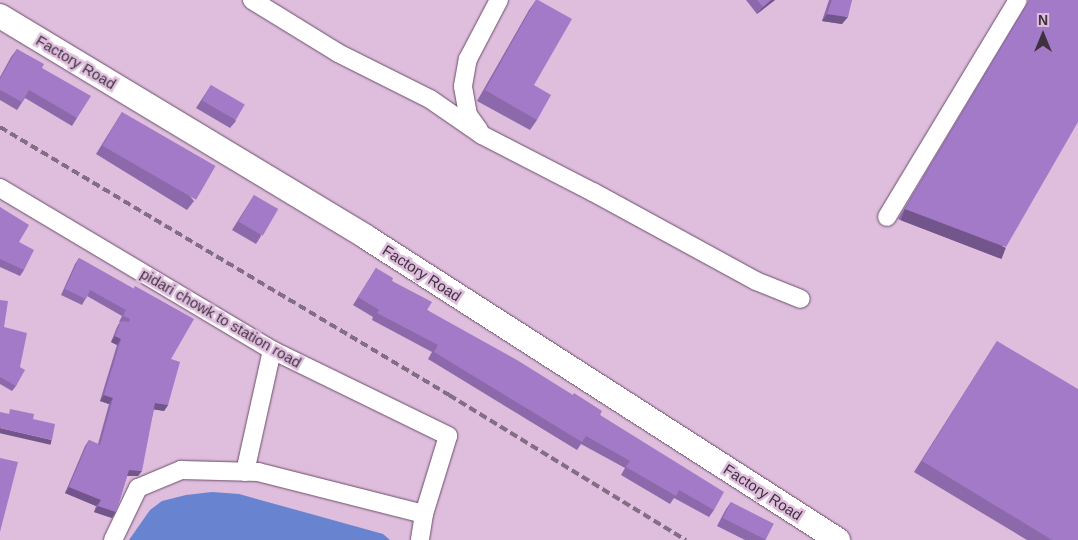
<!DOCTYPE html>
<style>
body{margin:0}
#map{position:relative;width:1078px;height:540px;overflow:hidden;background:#dfbddd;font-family:Arial,sans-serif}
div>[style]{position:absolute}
.water>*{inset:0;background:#6883cf}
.roads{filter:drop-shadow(0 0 1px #6a4d69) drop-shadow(0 0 1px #6a4d69)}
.street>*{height:18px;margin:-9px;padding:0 9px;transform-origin:9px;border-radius:9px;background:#fff}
.secondary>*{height:24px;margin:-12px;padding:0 12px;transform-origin:12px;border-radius:12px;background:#fff}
.rail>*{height:4px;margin-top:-2px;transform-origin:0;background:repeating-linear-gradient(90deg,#846e83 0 8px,transparent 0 12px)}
.wall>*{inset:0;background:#8c69ab}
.shaded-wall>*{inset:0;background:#72558b;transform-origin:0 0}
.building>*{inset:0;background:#a37ac7;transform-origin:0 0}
span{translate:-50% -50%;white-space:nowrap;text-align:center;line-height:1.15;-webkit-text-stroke:5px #dfbddd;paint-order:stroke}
.street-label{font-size:15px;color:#3f313e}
.north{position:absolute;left:1018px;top:10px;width:50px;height:50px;-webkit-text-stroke:4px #dfbddd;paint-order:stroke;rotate:0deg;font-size:14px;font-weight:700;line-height:20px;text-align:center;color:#3f313e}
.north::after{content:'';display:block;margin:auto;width:18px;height:22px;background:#3f313e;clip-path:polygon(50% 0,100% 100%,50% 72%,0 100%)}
</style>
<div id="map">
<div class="water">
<div style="clip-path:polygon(212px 492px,239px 494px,383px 534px,390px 540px,129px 540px,150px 510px,162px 501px,186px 495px)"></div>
</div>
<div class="roads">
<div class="street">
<div style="left:252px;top:0;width:101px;rotate:31.6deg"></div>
<div style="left:338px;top:53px;width:103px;rotate:26.6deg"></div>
<div style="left:430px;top:99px;width:63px;rotate:34.7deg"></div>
<div style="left:482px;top:135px;width:125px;rotate:27.2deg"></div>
<div style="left:593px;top:192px;width:186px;rotate:28.6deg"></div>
<div style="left:756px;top:281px;width:48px;rotate:21.8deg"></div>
<div style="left:479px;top:130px;width:19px;rotate:-126deg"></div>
<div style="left:468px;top:115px;width:29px;rotate:-100deg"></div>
<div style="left:463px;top:86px;width:27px;rotate:-80deg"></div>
<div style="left:468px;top:59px;width:67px;rotate:-62.3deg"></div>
<div style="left:0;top:188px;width:317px;rotate:30.8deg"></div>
<div style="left:272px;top:350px;width:196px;rotate:26deg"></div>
<div style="left:448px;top:436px;width:82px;rotate:107.1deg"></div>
<div style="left:424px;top:514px;width:26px;rotate:99deg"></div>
<div style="left:887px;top:217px;width:253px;rotate:-58.9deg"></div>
<div style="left:245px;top:472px;width:125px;rotate:-77.5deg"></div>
<div style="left:113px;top:540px;width:58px;rotate:-64.3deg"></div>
<div style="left:138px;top:488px;width:47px;rotate:-22.7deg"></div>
<div style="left:181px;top:470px;width:77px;rotate:1.5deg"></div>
<div style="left:258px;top:472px;width:171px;rotate:14.2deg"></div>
</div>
<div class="secondary">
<div style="left:0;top:16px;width:428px;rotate:31.1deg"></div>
<div style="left:366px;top:237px;width:561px;rotate:32.7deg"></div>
</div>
</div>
<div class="rail">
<div style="left:0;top:127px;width:523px;rotate:30.83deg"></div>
<div style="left:449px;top:395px;width:278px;rotate:31.5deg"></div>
</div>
<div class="wall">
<div style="clip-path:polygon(536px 0,534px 85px,537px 120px,530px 130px,477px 101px,529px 10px)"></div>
<div style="clip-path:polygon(746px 0,775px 0,757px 14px)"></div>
<div style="clip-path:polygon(829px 0,852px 0,842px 24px,822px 21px)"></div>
<div style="clip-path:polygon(1029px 0,1078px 0,999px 258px,898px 219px)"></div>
<div style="clip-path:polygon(17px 49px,42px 68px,77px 118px,72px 126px,25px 98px,17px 110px,0 100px,0 77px,11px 57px)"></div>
<div style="clip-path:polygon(211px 85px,236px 121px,230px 128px,196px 108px)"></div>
<div style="clip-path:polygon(122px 112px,194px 201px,187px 210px,96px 154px)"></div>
<div style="clip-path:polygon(254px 195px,261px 236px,256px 244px,232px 230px)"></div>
<div style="clip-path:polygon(0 207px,19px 242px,24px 270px,20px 276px,0 267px)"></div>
<div style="clip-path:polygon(79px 258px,134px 289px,135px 286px,171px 359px,168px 405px,164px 411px,154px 409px,138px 476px,127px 476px,116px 512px,112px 518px,94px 512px,96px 506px,65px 493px,85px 446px,89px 440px,98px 444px,109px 404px,100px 401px,117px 345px,111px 342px,117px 327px,120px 322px,119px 322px,122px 316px,87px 296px,82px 305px,61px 295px,75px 264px)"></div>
<div style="clip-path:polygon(376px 268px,427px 310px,600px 415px,714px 510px,709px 517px,674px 498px,670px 504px,621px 475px,625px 468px,581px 444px,577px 450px,428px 359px,432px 352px,372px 320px,373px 317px,353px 305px)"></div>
<div style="clip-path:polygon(0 300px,4px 327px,20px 367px,16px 386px,12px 391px,0 384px)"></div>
<div style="clip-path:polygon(997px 341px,1078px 540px,1027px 540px,914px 472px)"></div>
<div style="clip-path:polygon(731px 502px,766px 540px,745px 540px,717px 526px,726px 509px)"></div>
</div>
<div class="shaded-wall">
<div style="clip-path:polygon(771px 0,775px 0,757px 14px,763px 7px)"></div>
<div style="clip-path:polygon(827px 14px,848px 17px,842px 24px,822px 21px)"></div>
<div style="left:905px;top:209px;width:108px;height:12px;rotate:21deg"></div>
<div style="clip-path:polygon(115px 336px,121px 339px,117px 345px,111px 342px)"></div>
<div style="clip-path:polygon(104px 395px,113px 398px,109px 404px,100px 401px)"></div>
<div style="clip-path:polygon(155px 403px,168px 405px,164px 411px,151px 409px)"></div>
<div style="left:0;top:428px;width:53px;height:5px;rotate:13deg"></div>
<div style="clip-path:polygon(129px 470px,142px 471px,138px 476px,125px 476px)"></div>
<div style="clip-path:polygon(69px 487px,101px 500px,96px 506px,65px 493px)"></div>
<div style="clip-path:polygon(98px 506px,116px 512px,112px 518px,94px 512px)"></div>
</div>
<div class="building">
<div style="clip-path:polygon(536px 0,538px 0,572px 19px,534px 85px,551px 95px,537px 120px,485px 90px)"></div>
<div style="clip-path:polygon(757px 0,771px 0,763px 7px)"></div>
<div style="clip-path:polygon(832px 0,852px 0,848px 17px,827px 14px)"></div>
<div style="clip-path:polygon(1030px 0,1078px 0,1078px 122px,1006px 247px,905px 209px)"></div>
<div style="clip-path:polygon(17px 49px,44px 64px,42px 68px,91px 96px,77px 118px,29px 90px,22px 102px,0 90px,0 79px)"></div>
<div style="left:211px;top:85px;width:39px;height:18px;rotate:30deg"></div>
<div style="left:122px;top:112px;width:108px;height:39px;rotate:30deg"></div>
<div style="left:254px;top:195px;width:28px;height:31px;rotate:30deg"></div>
<div style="clip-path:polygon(0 207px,29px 225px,19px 242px,34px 250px,24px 270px,0 259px,0 260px)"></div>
<div style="clip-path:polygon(79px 258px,134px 289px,135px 286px,194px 319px,171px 359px,180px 362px,168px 405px,155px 403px,142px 471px,129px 470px,116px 512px,98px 506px,101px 500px,69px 487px,89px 440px,100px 445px,113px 398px,104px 395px,121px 339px,115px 336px,121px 321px,129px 322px,130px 319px,123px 316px,126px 310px,90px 290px,86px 299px,65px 289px)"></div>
<div style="clip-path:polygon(376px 268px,393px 278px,392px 281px,432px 302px,427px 310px,517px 360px,573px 395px,574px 393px,602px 411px,600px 415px,724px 492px,714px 510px,679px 490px,676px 496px,626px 467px,630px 461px,586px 436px,582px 442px,434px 352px,438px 345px,377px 313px,379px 310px,358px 297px)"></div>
<div style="clip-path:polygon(0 300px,8px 301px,4px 327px,27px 333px,20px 367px,25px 370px,16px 386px,0 377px)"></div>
<div style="clip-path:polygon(997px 341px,1078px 389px,1078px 540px,1052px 540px,922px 461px)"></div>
<div style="clip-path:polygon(10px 409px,34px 414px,33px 419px,55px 424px,52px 440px,0 428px,0 412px,9px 414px)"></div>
<div style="clip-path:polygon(0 458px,18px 462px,0 532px)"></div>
<div style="left:731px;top:502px;width:48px;height:18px;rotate:27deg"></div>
</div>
<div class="street-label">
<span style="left:76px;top:62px;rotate:31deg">Factory Road</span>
<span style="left:422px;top:273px;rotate:33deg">Factory Road</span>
<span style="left:221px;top:318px;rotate:30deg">pidari chowk to station road</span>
<span style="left:763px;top:492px;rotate:33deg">Factory Road</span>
</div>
<div class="north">N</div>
</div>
